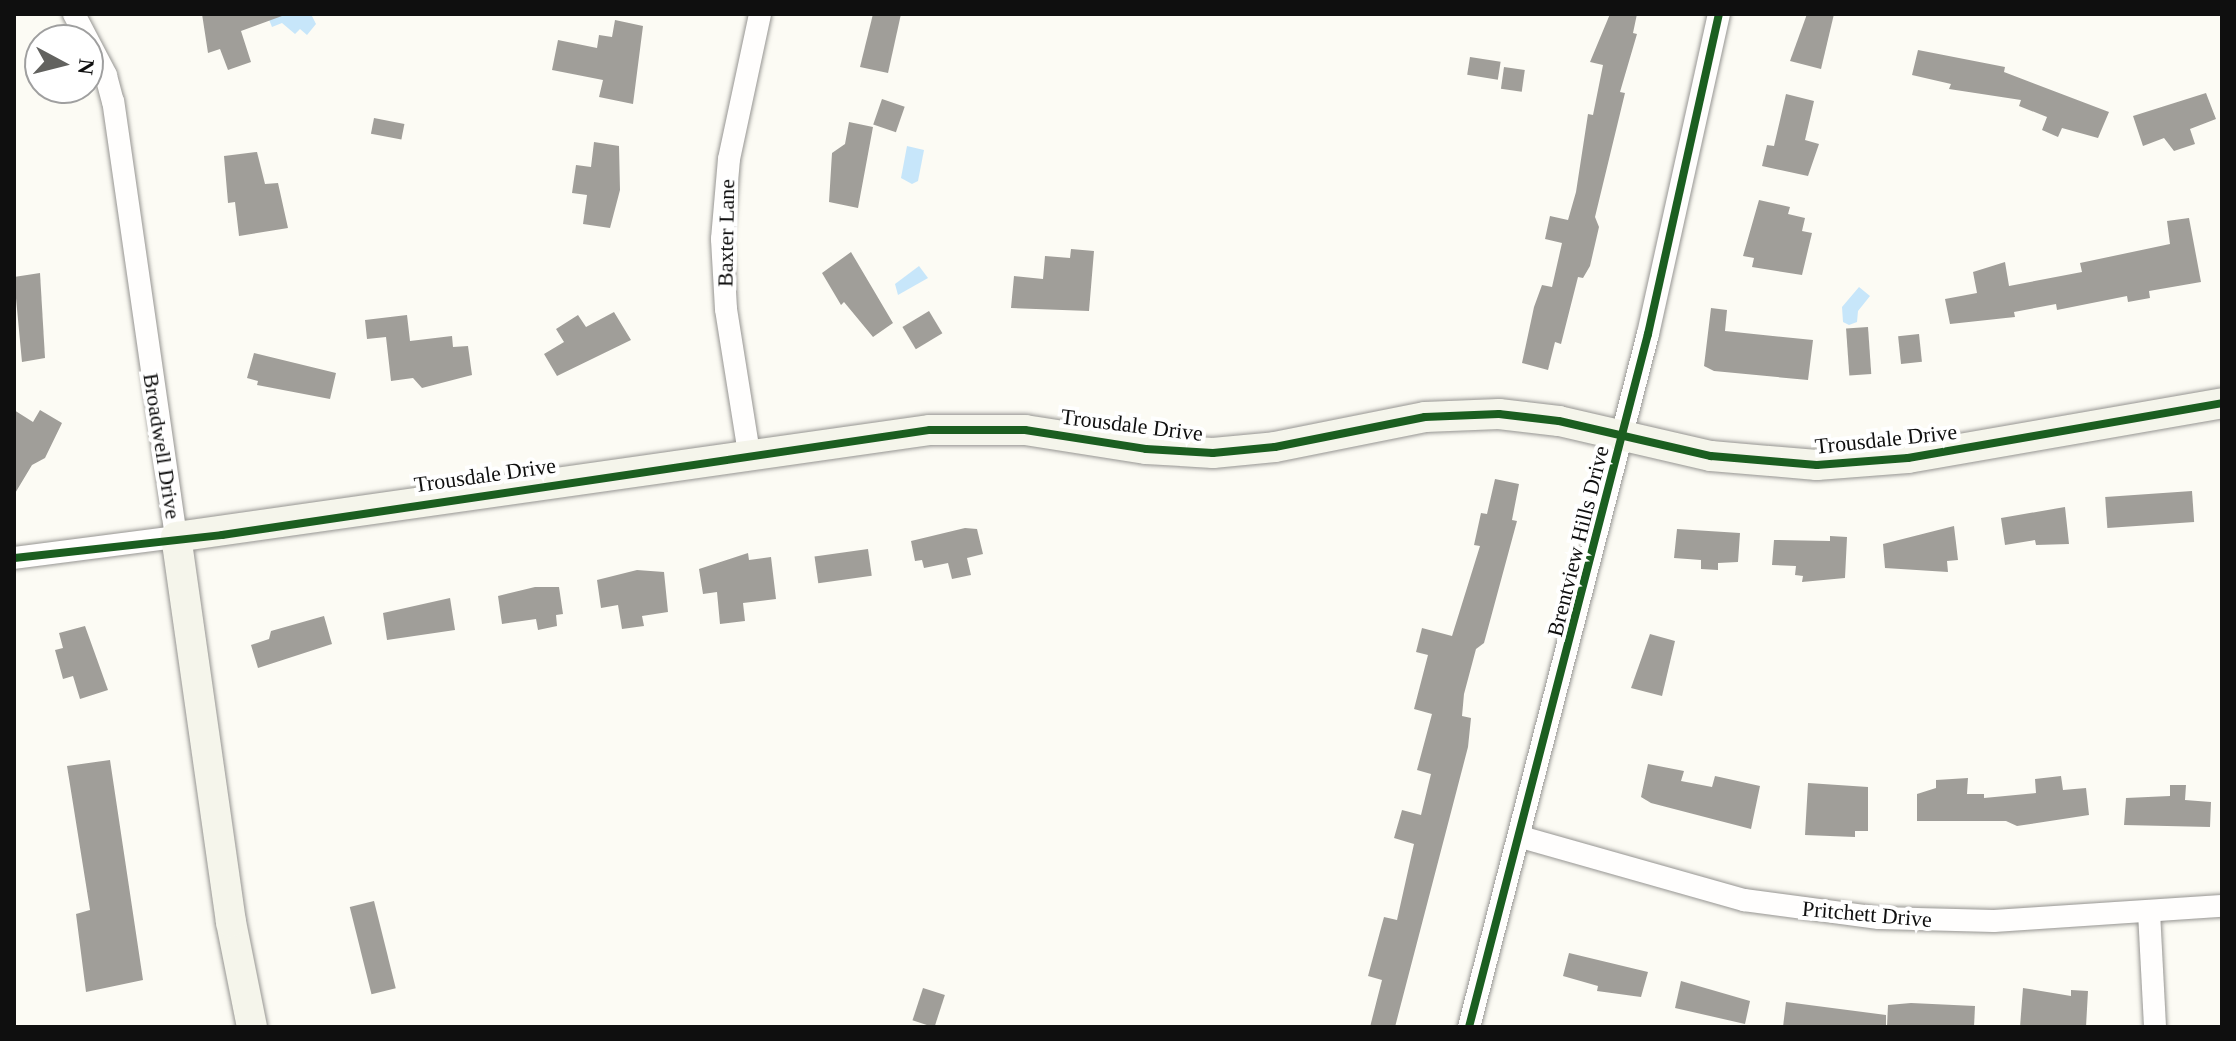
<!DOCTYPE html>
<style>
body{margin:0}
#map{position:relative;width:2236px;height:1041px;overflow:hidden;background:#fcfbf4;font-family:"Times New Roman",serif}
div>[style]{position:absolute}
.water>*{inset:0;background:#c7e6fa}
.building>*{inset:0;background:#a09e99;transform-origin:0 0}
.roads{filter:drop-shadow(0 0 2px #969592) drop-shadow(0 0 2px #969592)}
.street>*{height:22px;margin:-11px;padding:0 11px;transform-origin:11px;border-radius:11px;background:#fffefd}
.secondary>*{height:30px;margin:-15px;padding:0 15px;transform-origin:15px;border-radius:15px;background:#f5f5eb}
.cycleway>*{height:8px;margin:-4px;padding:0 4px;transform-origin:4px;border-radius:4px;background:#1b5e20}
span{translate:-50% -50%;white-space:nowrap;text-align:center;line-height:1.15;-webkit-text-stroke:8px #fff;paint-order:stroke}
.street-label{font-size:22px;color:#0f0f0f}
.frame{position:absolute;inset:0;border:16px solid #0f0f0f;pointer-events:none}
.north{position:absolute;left:24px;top:24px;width:80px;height:80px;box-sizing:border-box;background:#fff;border:2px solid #9f9f9f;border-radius:50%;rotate:97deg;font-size:22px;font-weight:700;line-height:32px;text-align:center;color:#0f0f0f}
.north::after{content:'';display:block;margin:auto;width:28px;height:36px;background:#62625f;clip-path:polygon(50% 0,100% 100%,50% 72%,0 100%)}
</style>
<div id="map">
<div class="water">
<div style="clip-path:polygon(311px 14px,316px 24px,307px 35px,300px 29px,295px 34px,282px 23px,272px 27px,268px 17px)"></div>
<div style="clip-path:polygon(907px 146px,924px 150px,918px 181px,912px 184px,901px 178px)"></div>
<div style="clip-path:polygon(919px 266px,928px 278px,898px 295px,895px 284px)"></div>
<div style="clip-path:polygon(1859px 287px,1870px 296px,1858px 311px,1857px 322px,1849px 325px,1843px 322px,1842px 307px)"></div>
</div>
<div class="building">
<div style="clip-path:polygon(202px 14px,281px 14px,282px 16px,241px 31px,251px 62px,228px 70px,220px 49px,208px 53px)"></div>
<div style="clip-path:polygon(873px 14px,901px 14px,888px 73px,860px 67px)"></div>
<div style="clip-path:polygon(1610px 14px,1637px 14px,1633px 33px,1637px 34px,1620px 92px,1625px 93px,1595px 217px,1599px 227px,1590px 266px,1583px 278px,1578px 277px,1561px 344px,1555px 342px,1548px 370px,1522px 363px,1534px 307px,1542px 285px,1552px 287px,1562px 243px,1545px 239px,1550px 216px,1568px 220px,1576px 192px,1588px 114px,1593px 115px,1603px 65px,1590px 62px)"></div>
<div style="clip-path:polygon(1807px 14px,1834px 14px,1821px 69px,1790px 61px)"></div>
<div style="clip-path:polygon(615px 20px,643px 26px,633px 104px,599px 97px,603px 80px,552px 70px,558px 40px,597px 48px,599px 35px,612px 37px)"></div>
<div style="clip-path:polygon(1918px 50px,2005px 67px,2004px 72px,2109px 112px,2098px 138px,2062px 128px,2058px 137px,2042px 130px,2047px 117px,2019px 106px,2021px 100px,1949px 89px,1951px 84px,1912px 75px)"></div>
<div style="left:1470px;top:57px;width:31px;height:18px;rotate:9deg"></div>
<div style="left:1504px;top:67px;width:21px;height:22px;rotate:8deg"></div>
<div style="clip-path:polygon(2206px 93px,2216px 119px,2190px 129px,2195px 144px,2174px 151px,2164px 138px,2143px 146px,2133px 116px)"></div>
<div style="clip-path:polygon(1786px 94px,1814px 101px,1805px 140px,1819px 144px,1808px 176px,1762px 166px,1767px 145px,1774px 146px)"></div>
<div style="left:882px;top:99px;width:24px;height:27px;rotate:19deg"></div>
<div style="left:374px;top:118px;width:31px;height:16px;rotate:11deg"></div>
<div style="clip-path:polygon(849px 122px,873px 127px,858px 208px,829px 202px,832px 153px,845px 144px)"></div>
<div style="clip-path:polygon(594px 142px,619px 146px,620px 190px,610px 228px,583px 224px,587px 195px,572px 193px,576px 165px,591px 167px)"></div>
<div style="clip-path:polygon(257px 152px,265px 184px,278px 183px,288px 228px,239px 236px,235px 202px,228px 203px,224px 156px)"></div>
<div style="clip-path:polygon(1759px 200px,1790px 207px,1788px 214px,1805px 218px,1802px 231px,1812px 233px,1802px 275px,1752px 267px,1754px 258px,1743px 256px)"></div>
<div style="clip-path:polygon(2189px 218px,2201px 282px,2149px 291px,2150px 298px,2128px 302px,2127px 296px,2057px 310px,2056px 304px,2014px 312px,2015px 317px,1950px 324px,1945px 299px,1977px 293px,1973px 272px,2005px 262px,2009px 286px,2082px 272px,2080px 263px,2170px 244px,2167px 221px)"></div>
<div style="clip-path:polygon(1071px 249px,1094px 251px,1089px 311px,1011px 308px,1014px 276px,1043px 279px,1045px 256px,1070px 258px)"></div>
<div style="clip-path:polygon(851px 252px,893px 323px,873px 337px,844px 302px,841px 305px,822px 273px)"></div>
<div style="clip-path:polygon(40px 273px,45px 358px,22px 362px,14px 277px)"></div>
<div style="clip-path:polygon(1711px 308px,1727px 310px,1725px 331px,1813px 340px,1808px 380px,1714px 371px,1704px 366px)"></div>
<div style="left:929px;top:311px;width:26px;height:31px;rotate:59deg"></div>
<div style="clip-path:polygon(614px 312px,631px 340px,557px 376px,544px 354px,564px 342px,556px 329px,578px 315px,586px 327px)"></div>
<div style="clip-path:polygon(407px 315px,410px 341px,452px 336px,453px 347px,468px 346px,472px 375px,422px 388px,413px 378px,391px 381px,386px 337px,367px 339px,365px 320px)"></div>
<div style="left:1868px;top:327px;width:47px;height:22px;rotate:86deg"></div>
<div style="left:1919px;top:334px;width:28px;height:21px;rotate:84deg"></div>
<div style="clip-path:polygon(254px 353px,336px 373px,330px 399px,257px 385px,258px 381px,247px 378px)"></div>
<div style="clip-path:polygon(14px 410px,33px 422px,40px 410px,62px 423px,45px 458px,32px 465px,14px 495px)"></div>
<div style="clip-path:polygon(1495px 479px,1519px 484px,1512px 520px,1517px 521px,1484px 643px,1476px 649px,1464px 694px,1462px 716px,1471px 718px,1468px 747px,1395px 1027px,1370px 1027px,1382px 980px,1368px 976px,1384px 917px,1397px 920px,1414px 844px,1394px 838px,1402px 810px,1421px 815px,1431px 774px,1417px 770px,1432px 714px,1414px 709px,1428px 655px,1416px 652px,1422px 628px,1452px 636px,1480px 546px,1474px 545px,1481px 513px,1487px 514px)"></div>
<div style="left:2192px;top:491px;width:31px;height:87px;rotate:86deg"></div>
<div style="clip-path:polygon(2065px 507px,2069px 544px,2036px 545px,2035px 540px,2005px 545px,2001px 518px)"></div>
<div style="clip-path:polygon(1954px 526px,1958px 560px,1947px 561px,1948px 572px,1885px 568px,1883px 544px)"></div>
<div style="clip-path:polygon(965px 528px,977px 529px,983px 554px,967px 558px,971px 575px,952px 579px,948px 563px,924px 568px,922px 560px,915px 561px,911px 541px)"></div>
<div style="clip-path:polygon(1677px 529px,1740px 533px,1738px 562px,1718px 563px,1718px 570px,1701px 569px,1701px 560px,1674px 558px)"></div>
<div style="clip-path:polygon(1830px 536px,1847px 537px,1845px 578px,1802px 582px,1803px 576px,1795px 575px,1796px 566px,1772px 565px,1774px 540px,1830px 541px)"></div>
<div style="left:868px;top:549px;width:27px;height:54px;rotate:82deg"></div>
<div style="clip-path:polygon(748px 553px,749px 560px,771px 557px,776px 599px,743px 603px,745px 621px,720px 624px,717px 592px,703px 594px,699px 569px)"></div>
<div style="clip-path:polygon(637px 570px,664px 572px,668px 612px,642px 616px,644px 626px,622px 629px,618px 605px,601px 608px,597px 580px)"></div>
<div style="clip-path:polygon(535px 587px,559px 587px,563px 614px,556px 615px,557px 626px,538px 630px,536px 619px,502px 624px,498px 596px)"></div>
<div style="clip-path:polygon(450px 598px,455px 630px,387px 640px,383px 613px)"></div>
<div style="clip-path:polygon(324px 616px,332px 644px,258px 668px,251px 645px,269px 639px,271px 631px)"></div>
<div style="clip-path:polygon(85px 626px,108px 690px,80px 699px,73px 676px,63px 679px,55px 650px,63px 648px,59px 633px)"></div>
<div style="clip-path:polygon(1650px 634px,1675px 641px,1662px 696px,1631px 688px)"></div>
<div style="clip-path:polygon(110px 760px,143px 980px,86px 992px,76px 914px,90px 910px,67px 766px)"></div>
<div style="clip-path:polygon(1648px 764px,1684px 771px,1681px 781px,1712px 787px,1715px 776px,1760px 786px,1751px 829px,1651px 803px,1641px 797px)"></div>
<div style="clip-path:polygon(2061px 776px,2063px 790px,2086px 788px,2089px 815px,2017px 826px,2006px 821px,1917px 821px,1917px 794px,1936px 788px,1936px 780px,1968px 778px,1967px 794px,1984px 794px,1984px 798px,2036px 793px,2035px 779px)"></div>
<div style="clip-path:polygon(1808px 783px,1868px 787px,1868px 831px,1855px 831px,1855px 837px,1805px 835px)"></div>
<div style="clip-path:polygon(2170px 785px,2186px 785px,2185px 800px,2211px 802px,2210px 827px,2124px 825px,2126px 798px,2170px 796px)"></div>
<div style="left:374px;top:901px;width:90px;height:25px;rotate:76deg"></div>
<div style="clip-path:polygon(1569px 953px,1648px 972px,1641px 997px,1597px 991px,1598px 986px,1563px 976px)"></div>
<div style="clip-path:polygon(1681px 981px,1750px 1001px,1745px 1024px,1675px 1008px)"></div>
<div style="left:923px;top:988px;width:23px;height:34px;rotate:18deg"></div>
<div style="clip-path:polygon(2023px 988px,2071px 996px,2071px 990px,2088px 991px,2086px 1027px,2020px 1027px)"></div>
<div style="clip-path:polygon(1786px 1002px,1886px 1015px,1886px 1027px,1783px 1027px)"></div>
<div style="clip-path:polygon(1911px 1003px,1975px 1006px,1974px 1027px,1887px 1027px,1888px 1005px)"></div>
</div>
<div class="roads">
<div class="street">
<div style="left:749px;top:453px;width:146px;rotate:-99.1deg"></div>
<div style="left:726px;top:309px;width:70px;rotate:-93.3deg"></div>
<div style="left:722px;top:239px;width:80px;rotate:-85deg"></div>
<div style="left:729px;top:159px;width:148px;rotate:-77.9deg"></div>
<div style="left:14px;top:558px;width:163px;rotate:-7.4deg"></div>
<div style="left:176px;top:537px;width:440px;rotate:-98.2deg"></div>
<div style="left:113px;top:102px;width:28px;rotate:-105deg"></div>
<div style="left:106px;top:75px;width:69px;rotate:-117.7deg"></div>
<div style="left:1521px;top:837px;width:232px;rotate:15.8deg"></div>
<div style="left:1744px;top:900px;width:136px;rotate:7.6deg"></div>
<div style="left:1879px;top:918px;width:115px;rotate:1.5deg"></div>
<div style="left:1994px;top:921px;width:228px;rotate:-3.8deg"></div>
<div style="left:2149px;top:912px;width:115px;rotate:87deg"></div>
<div style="left:1469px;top:1027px;width:716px;rotate:-75.52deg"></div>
<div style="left:1648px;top:334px;width:328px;rotate:-77.5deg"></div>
</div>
<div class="secondary">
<div style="left:252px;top:1027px;width:107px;rotate:-101.3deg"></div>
<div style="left:231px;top:922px;width:389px;rotate:-98.1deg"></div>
<div style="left:176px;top:537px;width:762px;rotate:-8.08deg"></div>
<div style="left:930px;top:430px;width:95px"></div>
<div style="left:1025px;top:430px;width:122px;rotate:8.9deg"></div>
<div style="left:1146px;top:449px;width:67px;rotate:3.4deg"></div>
<div style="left:1213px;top:453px;width:62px;rotate:-5.5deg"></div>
<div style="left:1275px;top:447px;width:153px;rotate:-11.3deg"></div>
<div style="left:1425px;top:417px;width:74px;rotate:-2.3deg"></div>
<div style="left:1499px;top:414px;width:60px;rotate:6.7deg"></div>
<div style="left:1559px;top:421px;width:156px;rotate:13deg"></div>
<div style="left:1711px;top:456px;width:106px;rotate:4.9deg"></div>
<div style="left:1817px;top:465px;width:91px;rotate:-4.4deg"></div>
<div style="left:1908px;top:458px;width:319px;rotate:-9.9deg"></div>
</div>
</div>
<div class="cycleway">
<div style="left:14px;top:558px;width:209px;rotate:-6.3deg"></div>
<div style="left:222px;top:535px;width:716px;rotate:-8.44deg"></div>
<div style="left:930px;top:430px;width:95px"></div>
<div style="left:1025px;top:430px;width:122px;rotate:8.9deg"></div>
<div style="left:1146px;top:449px;width:67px;rotate:3.4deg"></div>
<div style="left:1213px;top:453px;width:62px;rotate:-5.5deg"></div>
<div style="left:1275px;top:447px;width:153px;rotate:-11.3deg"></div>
<div style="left:1425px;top:417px;width:74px;rotate:-2.3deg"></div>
<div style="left:1499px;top:414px;width:60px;rotate:6.7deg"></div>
<div style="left:1559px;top:421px;width:156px;rotate:13deg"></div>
<div style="left:1711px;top:456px;width:106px;rotate:4.9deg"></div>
<div style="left:1817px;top:465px;width:91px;rotate:-4.4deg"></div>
<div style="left:1908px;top:458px;width:319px;rotate:-9.9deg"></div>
<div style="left:1469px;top:1027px;width:716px;rotate:-75.52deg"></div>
<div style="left:1648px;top:334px;width:328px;rotate:-77.5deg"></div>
</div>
<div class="street-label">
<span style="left:726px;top:233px;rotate:-89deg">Baxter Lane</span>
<span style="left:1132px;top:425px;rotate:7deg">Trousdale Drive</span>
<span style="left:1886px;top:439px;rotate:-6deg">Trousdale Drive</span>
<span style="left:162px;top:446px;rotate:81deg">Broadwell Drive</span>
<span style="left:485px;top:475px;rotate:-8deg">Trousdale Drive</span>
<span style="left:1578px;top:541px;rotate:-76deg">Brentview Hills Drive</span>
<span style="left:1867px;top:914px;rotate:5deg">Pritchett Drive</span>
</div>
<div class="frame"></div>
<div class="north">N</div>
</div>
